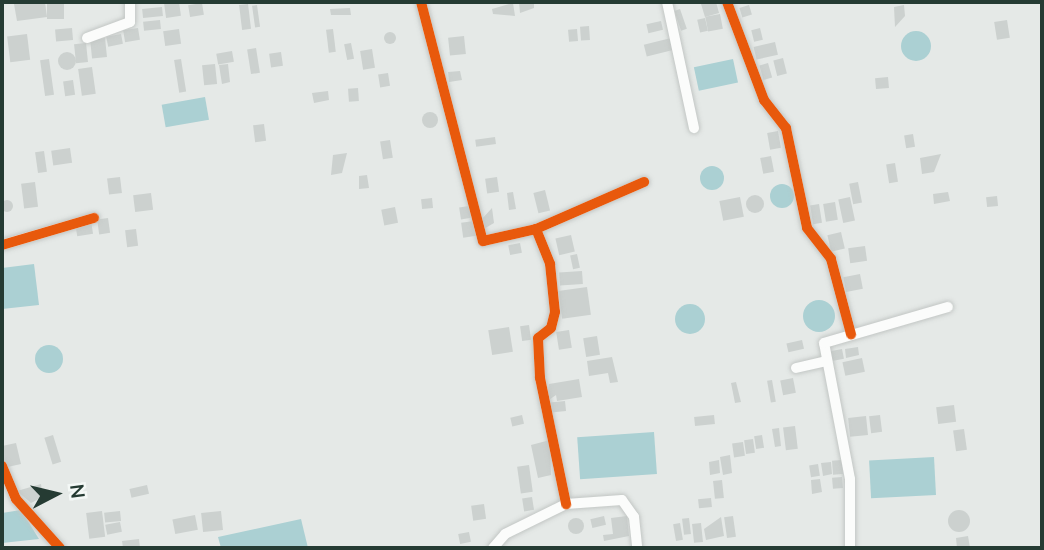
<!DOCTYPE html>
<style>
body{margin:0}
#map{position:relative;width:1044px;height:550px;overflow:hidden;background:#e5e9e7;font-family:"Nunito Sans",sans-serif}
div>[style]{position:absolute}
.water>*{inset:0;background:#abd0d3;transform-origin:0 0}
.round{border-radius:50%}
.building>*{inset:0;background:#ccd1cf;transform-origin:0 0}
.roads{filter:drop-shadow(0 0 2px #c2c6c4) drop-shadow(0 0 2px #c2c6c4)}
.minor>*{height:10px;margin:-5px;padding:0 5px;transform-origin:5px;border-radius:5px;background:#fbfcfb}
.cycleway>*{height:10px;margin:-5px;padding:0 5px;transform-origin:5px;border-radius:5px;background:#e8590c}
span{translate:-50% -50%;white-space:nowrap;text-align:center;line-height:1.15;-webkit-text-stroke:6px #f4f8f6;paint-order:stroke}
.frame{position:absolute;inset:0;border:4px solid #253b33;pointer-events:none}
.north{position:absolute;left:21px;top:459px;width:70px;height:70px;-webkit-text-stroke:5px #f4f8f6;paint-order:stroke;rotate:83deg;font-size:19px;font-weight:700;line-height:28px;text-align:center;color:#253b33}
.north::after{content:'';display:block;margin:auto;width:24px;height:32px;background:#253b33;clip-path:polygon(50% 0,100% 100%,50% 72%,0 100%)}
</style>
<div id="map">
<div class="water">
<div class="round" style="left:901px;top:31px;width:30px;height:30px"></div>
<div style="left:733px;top:59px;width:24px;height:40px;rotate:78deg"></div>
<div style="left:205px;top:97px;width:23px;height:44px;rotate:80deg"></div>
<div class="round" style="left:700px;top:166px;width:24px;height:24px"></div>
<div class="round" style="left:770px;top:184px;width:24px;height:24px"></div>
<div style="clip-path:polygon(34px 264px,39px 305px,2px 309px,2px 268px)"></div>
<div class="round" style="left:803px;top:300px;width:32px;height:32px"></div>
<div class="round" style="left:675px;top:304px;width:30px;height:30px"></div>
<div class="round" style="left:35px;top:345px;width:28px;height:28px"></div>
<div style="left:654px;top:432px;width:42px;height:77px;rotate:86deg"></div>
<div style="left:934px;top:457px;width:38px;height:65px;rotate:87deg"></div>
<div style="clip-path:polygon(21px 510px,39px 539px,2px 543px,2px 513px)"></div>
<div style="clip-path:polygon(301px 519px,308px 548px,221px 548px,218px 537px)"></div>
</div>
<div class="building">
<div style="clip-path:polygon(34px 2px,45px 2px,47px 17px,17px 21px,14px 4px)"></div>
<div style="left:47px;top:2px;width:17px;height:17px"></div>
<div style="left:179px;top:2px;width:14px;height:15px;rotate:82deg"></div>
<div style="clip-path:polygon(519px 2px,534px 2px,534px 8px,520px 13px)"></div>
<div style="clip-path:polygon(716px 2px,719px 13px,705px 17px,701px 4px)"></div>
<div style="left:202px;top:3px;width:12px;height:14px;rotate:81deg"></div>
<div style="clip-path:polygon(513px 3px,515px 16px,493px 14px,492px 9px)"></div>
<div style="left:248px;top:4px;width:25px;height:9px;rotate:83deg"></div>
<div style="left:257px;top:5px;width:22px;height:5px;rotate:82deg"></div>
<div style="left:749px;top:5px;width:10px;height:10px;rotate:73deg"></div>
<div style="clip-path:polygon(904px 5px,905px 16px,895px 27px,894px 7px)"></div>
<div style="left:162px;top:7px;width:9px;height:20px;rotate:84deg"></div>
<div style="clip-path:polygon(350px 8px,351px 15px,331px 15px,330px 9px)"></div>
<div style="left:680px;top:9px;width:21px;height:6px;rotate:71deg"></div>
<div style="left:720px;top:14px;width:15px;height:15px;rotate:79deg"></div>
<div style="left:705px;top:18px;width:13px;height:8px;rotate:77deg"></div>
<div style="left:160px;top:20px;width:9px;height:17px;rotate:84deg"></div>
<div style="left:1007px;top:20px;width:18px;height:13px;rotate:81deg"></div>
<div style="left:661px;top:21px;width:9px;height:15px;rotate:77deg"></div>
<div style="left:589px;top:26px;width:14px;height:9px;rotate:86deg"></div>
<div style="left:72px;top:28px;width:12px;height:17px;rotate:85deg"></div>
<div style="left:138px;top:28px;width:12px;height:15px;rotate:81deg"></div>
<div style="left:760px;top:28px;width:12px;height:9px;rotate:76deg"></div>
<div style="left:179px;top:29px;width:15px;height:16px;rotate:82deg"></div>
<div style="left:333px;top:29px;width:23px;height:7px;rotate:83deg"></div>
<div style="left:577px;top:29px;width:12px;height:9px;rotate:85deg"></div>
<div class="round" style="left:384px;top:32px;width:12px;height:12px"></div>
<div style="left:27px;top:34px;width:26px;height:20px;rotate:83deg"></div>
<div style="left:121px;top:34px;width:10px;height:15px;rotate:79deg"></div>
<div style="left:464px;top:36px;width:18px;height:16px;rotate:84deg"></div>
<div style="left:105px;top:38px;width:19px;height:15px;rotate:84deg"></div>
<div style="left:671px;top:38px;width:12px;height:28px;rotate:76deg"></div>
<div style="left:775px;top:42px;width:13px;height:22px;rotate:77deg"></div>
<div style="left:86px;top:43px;width:19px;height:12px;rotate:84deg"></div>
<div style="left:351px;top:43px;width:16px;height:7px;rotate:79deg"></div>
<div style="left:256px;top:48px;width:25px;height:9px;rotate:81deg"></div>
<div style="left:372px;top:49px;width:19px;height:12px;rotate:81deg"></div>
<div style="left:232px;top:51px;width:11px;height:16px;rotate:80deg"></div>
<div style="left:281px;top:52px;width:14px;height:12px;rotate:82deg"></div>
<div class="round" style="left:58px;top:52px;width:18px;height:18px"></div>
<div style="left:783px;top:58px;width:16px;height:10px;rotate:76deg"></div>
<div style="left:49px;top:59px;width:36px;height:9px;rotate:82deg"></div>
<div style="left:181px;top:59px;width:33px;height:7px;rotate:81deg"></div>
<div style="left:768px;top:63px;width:15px;height:9px;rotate:74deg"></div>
<div style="left:215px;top:64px;width:20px;height:13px;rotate:84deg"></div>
<div style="clip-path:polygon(228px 64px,230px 82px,222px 84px,219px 65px)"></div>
<div style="left:92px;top:67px;width:27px;height:14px;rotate:82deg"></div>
<div style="clip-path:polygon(460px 71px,462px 80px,449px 82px,448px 72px)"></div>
<div style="left:388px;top:73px;width:13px;height:10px;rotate:81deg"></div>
<div style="left:888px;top:77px;width:11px;height:13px;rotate:85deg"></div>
<div style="left:73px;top:80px;width:15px;height:10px;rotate:82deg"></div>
<div style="left:358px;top:88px;width:13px;height:10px;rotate:86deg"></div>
<div style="clip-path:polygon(328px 91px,329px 100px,314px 103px,312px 93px)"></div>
<div class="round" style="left:422px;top:112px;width:16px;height:16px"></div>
<div style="left:264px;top:124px;width:17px;height:11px;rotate:83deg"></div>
<div style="left:778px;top:131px;width:17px;height:11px;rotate:80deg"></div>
<div style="left:913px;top:134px;width:13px;height:9px;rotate:81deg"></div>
<div style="left:495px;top:137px;width:7px;height:20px;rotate:82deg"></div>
<div style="left:390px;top:140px;width:18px;height:10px;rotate:81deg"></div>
<div style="left:70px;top:148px;width:15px;height:19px;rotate:82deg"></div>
<div style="left:44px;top:151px;width:21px;height:9px;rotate:82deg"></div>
<div style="clip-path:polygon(347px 153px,342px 173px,331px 175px,333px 155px)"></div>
<div style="clip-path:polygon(941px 154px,934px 172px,922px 174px,920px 158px)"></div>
<div style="left:771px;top:156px;width:16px;height:11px;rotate:79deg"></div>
<div style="left:895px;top:163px;width:19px;height:9px;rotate:81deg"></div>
<div style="clip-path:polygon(367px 175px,369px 188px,359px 189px,359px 176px)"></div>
<div style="left:120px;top:177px;width:16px;height:13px;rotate:83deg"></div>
<div style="left:497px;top:177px;width:15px;height:12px;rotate:82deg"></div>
<div style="left:35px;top:182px;width:25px;height:14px;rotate:83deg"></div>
<div style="left:858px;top:182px;width:21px;height:9px;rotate:79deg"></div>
<div style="left:545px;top:190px;width:21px;height:12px;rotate:76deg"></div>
<div style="clip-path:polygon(513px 192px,516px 209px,509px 210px,507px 193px)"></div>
<div style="clip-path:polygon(948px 192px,950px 201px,934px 204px,933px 194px)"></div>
<div style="left:151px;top:193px;width:17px;height:18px;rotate:83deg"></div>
<div class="round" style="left:746px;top:195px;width:18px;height:18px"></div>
<div style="left:997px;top:196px;width:10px;height:11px;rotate:84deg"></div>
<div style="left:740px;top:197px;width:20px;height:21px;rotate:79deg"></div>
<div style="left:850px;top:197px;width:24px;height:12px;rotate:78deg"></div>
<div style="left:432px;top:198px;width:10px;height:11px;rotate:84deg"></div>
<div class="round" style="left:1px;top:200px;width:12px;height:12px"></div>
<div style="left:835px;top:202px;width:18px;height:12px;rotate:81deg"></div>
<div style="left:819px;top:204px;width:19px;height:9px;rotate:81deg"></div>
<div style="left:469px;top:206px;width:12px;height:10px;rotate:81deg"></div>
<div style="left:395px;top:207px;width:16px;height:14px;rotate:79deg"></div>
<div style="clip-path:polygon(492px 208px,494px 223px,482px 230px,481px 220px)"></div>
<div style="left:108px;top:218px;width:15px;height:11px;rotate:82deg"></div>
<div style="left:91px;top:221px;width:13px;height:16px;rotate:81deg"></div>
<div style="left:474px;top:221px;width:15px;height:13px;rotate:82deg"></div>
<div style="left:136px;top:229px;width:17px;height:11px;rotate:83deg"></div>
<div style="left:841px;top:232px;width:17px;height:14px;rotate:77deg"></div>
<div style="left:571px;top:235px;width:17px;height:16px;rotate:77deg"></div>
<div style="left:520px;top:243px;width:10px;height:12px;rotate:79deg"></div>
<div style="left:865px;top:246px;width:15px;height:17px;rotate:82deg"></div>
<div style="left:577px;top:254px;width:14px;height:7px;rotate:78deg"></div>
<div style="left:582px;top:271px;width:13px;height:23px;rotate:86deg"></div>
<div style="left:860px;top:274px;width:15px;height:17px;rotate:79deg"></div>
<div style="left:587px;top:287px;width:28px;height:29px;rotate:82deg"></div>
<div style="left:529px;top:325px;width:15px;height:9px;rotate:82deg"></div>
<div style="left:509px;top:327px;width:25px;height:21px;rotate:81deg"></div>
<div style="left:569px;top:330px;width:18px;height:13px;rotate:81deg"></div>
<div style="left:597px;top:336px;width:19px;height:14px;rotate:81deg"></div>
<div style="left:802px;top:340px;width:9px;height:16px;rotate:77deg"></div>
<div style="clip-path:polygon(858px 347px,859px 355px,846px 358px,845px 349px)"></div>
<div style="left:842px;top:349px;width:10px;height:12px;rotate:79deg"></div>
<div style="clip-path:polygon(612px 357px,618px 382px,610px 383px,608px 373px,589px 376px,587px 361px)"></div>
<div style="left:862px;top:358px;width:14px;height:20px;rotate:78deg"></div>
<div style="left:793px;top:378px;width:15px;height:13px;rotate:79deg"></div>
<div style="clip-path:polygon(579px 379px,582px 397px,557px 401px,556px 395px,546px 402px,549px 384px)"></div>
<div style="left:772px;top:380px;width:22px;height:5px;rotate:80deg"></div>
<div style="clip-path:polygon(736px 382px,741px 402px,735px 403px,731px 383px)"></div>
<div style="left:565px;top:401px;width:10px;height:15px;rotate:84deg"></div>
<div style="left:954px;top:405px;width:17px;height:18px;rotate:83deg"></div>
<div style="left:522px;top:415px;width:9px;height:12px;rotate:77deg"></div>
<div style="left:714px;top:415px;width:9px;height:20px;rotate:84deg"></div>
<div style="left:880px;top:415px;width:17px;height:11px;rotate:83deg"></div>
<div style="left:866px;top:416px;width:19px;height:18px;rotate:84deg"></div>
<div style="left:795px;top:426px;width:23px;height:12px;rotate:83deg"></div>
<div style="clip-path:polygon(779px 428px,781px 446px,775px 447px,772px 429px)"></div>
<div style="left:964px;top:429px;width:21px;height:11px;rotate:82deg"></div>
<div style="left:53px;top:435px;width:28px;height:9px;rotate:73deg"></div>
<div style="left:762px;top:435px;width:13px;height:8px;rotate:81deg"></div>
<div style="left:753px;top:439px;width:14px;height:9px;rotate:82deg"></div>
<div style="clip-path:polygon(550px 440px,551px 475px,538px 478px,531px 445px)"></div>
<div style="left:743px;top:442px;width:14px;height:11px;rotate:82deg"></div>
<div style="clip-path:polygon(16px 443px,21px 464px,3px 468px,2px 446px)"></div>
<div style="clip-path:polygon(730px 455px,732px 473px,723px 475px,720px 457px)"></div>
<div style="clip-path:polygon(719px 460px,720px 473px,710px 475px,709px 462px)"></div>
<div style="left:842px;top:460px;width:14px;height:10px;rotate:86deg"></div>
<div style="clip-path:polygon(831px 462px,832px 474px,823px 476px,821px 463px)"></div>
<div style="left:818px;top:464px;width:12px;height:9px;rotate:81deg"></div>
<div style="left:529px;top:465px;width:27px;height:12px;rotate:82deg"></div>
<div style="left:842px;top:477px;width:11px;height:10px;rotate:85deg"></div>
<div style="clip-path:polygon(820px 479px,822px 492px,812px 494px,811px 480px)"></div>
<div style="left:722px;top:480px;width:18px;height:9px;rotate:84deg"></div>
<div style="clip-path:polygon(41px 484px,43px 497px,31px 503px,17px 491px)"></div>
<div style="left:147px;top:485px;width:9px;height:18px;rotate:77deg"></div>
<div style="left:532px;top:497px;width:13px;height:10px;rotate:81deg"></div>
<div style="left:711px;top:498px;width:9px;height:13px;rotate:84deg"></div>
<div style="left:484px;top:504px;width:15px;height:13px;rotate:82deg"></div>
<div class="round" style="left:948px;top:510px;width:22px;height:22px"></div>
<div style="left:102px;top:511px;width:26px;height:16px;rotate:83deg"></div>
<div style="left:120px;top:511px;width:10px;height:16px;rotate:84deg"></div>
<div style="left:221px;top:511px;width:19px;height:20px;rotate:84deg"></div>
<div style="left:195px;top:515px;width:15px;height:23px;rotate:79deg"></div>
<div style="left:604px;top:516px;width:9px;height:14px;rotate:77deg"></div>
<div style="clip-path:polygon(627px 516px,629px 536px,604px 541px,603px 535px,613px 534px,611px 518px)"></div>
<div style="left:733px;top:516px;width:21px;height:9px;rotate:82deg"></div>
<div style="clip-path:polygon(721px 517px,724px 536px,706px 540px,704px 529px)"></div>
<div class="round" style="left:568px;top:518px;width:16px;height:16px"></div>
<div style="left:689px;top:518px;width:16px;height:7px;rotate:83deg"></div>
<div style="left:120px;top:522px;width:10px;height:15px;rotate:79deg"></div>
<div style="left:680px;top:523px;width:17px;height:7px;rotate:80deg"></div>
<div style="left:701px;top:523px;width:19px;height:9px;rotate:84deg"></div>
<div style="left:469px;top:532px;width:10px;height:11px;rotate:79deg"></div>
<div style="clip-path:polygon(968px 536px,970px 548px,957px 548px,956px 538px)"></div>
<div style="clip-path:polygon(139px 539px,140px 548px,123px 548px,122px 541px)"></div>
</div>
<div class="roads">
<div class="minor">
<div style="left:421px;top:2px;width:247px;rotate:75.5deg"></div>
<div style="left:483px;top:241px;width:54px;rotate:-12.8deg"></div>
<div style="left:536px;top:229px;width:118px;rotate:-23.5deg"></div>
<div style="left:667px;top:2px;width:129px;rotate:77.9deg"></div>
<div style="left:727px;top:2px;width:105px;rotate:69.3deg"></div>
<div style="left:764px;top:100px;width:36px;rotate:52deg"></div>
<div style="left:786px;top:128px;width:102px;rotate:78.1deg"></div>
<div style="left:807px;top:228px;width:39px;rotate:52deg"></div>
<div style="left:831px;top:259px;width:78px;rotate:75.1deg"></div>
<div style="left:87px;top:38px;width:46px;rotate:-20.4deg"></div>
<div style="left:130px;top:22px;width:20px;rotate:-90deg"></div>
<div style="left:536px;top:229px;width:38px;rotate:68deg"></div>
<div style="left:550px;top:264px;width:48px;rotate:84.1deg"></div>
<div style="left:555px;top:312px;width:16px;rotate:104deg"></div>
<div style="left:551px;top:328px;width:16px;rotate:142deg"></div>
<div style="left:538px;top:338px;width:40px;rotate:87.1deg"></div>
<div style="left:540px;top:378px;width:129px;rotate:78.3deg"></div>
<div style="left:2px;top:245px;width:96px;rotate:-16.4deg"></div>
<div style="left:796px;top:368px;width:32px;rotate:-13deg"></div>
<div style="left:2px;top:466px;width:36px;rotate:67deg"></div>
<div style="left:16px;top:499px;width:66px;rotate:48.1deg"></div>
<div style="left:493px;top:548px;width:18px;rotate:-49deg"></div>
<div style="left:505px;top:534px;width:68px;rotate:-26.2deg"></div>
<div style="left:566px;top:504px;width:56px;rotate:-4.1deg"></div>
<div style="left:622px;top:500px;width:21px;rotate:55deg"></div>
<div style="left:634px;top:517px;width:31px;rotate:84deg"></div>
<div style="left:850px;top:548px;width:69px;rotate:-90deg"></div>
<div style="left:850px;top:479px;width:138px;rotate:-100.8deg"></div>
<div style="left:824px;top:343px;width:129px;rotate:-16.2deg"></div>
</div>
</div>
<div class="cycleway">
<div style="left:421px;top:2px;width:247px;rotate:75.5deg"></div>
<div style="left:483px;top:241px;width:54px;rotate:-12.8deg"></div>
<div style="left:536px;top:229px;width:118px;rotate:-23.5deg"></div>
<div style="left:727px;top:2px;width:105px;rotate:69.3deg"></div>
<div style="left:764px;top:100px;width:36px;rotate:52deg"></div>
<div style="left:786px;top:128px;width:102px;rotate:78.1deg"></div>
<div style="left:807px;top:228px;width:39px;rotate:52deg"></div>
<div style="left:831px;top:259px;width:78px;rotate:75.1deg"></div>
<div style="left:536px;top:229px;width:38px;rotate:68deg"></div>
<div style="left:550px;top:264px;width:48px;rotate:84.1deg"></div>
<div style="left:555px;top:312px;width:16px;rotate:104deg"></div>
<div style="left:551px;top:328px;width:16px;rotate:142deg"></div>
<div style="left:538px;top:338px;width:40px;rotate:87.1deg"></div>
<div style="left:540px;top:378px;width:129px;rotate:78.3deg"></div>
<div style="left:2px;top:245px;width:96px;rotate:-16.4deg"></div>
<div style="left:2px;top:466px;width:36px;rotate:67deg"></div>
<div style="left:16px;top:499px;width:66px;rotate:48.1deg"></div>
</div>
<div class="frame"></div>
<div class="north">N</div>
</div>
